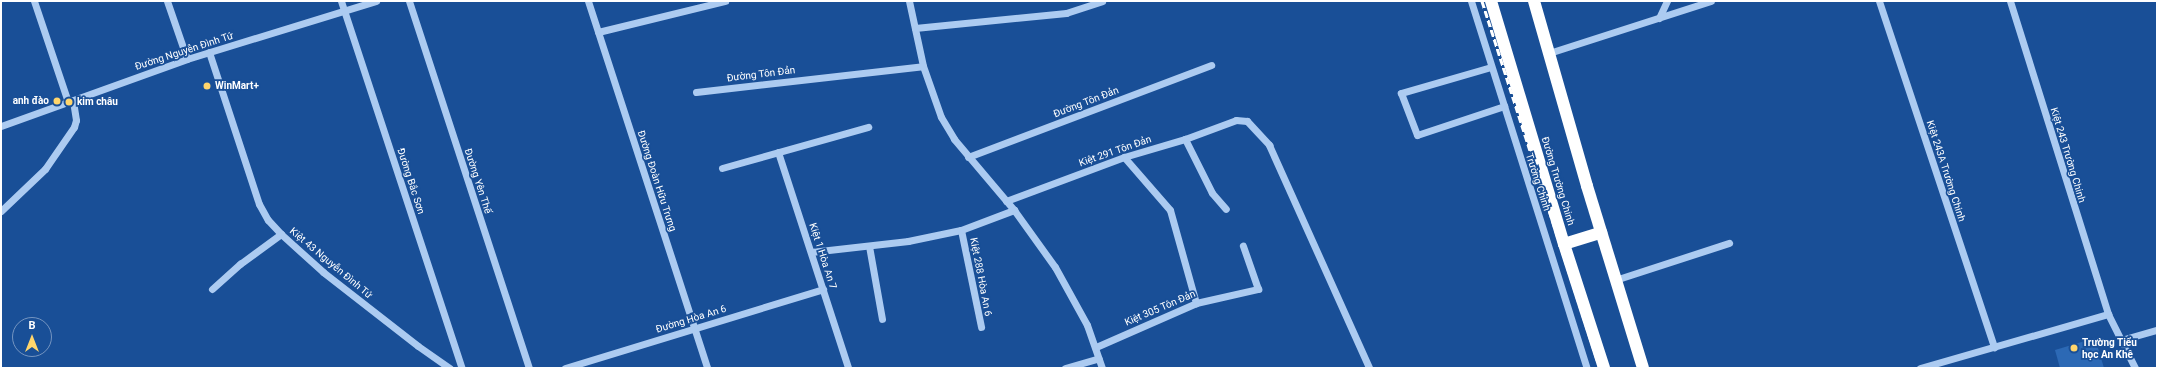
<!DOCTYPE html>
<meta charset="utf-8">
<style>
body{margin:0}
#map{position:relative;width:2158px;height:369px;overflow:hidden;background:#194f97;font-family:Roboto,sans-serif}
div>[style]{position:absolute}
.green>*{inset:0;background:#2c69b5}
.minor>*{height:7px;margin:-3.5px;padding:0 3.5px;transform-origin:3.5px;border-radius:3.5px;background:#accbf1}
.highway>*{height:12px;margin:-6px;padding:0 6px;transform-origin:6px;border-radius:6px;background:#fff}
.rail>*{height:3px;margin-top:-1.5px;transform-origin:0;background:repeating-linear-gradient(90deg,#fff 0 7px,transparent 0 10px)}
.dots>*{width:11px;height:11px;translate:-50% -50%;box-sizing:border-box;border:2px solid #194f97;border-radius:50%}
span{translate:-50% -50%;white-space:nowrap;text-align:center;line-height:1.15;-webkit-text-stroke:3.5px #194f97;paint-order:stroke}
.street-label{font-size:10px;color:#fff}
.poi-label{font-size:10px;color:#fff;font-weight:700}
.left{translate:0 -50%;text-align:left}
.right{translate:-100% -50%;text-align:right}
.frame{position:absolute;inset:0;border:2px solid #fff;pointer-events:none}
.north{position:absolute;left:12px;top:317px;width:40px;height:40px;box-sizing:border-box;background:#194f97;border:1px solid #7595c1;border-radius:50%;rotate:0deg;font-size:11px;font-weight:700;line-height:16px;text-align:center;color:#fff}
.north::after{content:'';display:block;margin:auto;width:14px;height:18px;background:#ffd56c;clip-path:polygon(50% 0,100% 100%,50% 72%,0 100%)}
</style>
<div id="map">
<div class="green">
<div style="clip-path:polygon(2095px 338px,2104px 368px,2060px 368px,2055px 350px)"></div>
</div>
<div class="minor">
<div style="left:34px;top:1px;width:107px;rotate:71.4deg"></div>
<div style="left:167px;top:1px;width:61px;rotate:71deg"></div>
<div style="left:341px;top:1px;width:386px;rotate:71.8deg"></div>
<div style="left:409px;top:1px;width:386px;rotate:71.9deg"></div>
<div style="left:588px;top:1px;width:386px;rotate:72deg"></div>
<div style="left:909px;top:1px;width:66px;rotate:77.8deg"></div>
<div style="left:923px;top:66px;width:54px;rotate:70.6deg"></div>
<div style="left:941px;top:117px;width:26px;rotate:59deg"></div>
<div style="left:954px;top:139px;width:93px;rotate:49.8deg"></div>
<div style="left:1014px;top:210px;width:70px;rotate:54.3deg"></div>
<div style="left:1055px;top:267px;width:66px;rotate:61.1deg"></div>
<div style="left:1087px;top:325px;width:46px;rotate:70.8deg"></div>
<div style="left:1471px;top:1px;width:385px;rotate:72.5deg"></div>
<div style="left:1879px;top:1px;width:365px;rotate:71.6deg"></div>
<div style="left:2010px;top:1px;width:328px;rotate:72.6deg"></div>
<div style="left:2108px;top:314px;width:60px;rotate:63.4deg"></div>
<div style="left:1659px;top:18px;width:19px;rotate:-65deg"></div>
<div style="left:915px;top:28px;width:152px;rotate:-5.7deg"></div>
<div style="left:1066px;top:13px;width:38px;rotate:-18deg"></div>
<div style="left:598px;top:32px;width:131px;rotate:-13.7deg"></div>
<div style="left:209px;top:52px;width:160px;rotate:71.8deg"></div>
<div style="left:259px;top:204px;width:18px;rotate:61deg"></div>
<div style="left:268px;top:220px;width:19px;rotate:47deg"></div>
<div style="left:281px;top:234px;width:57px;rotate:42.1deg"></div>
<div style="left:323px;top:272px;width:120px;rotate:37.9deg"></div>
<div style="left:418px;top:346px;width:39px;rotate:35deg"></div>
<div style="left:1549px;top:53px;width:170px;rotate:-17.8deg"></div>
<div style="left:1491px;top:67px;width:94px;rotate:163.9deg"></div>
<div style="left:1401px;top:93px;width:45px;rotate:69.1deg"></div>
<div style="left:1417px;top:135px;width:92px;rotate:-18.4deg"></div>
<div style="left:696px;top:92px;width:228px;rotate:-6.5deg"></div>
<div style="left:1px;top:126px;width:198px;rotate:-19.8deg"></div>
<div style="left:187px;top:59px;width:198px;rotate:-17.1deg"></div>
<div style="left:1185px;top:139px;width:60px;rotate:63.4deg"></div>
<div style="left:1212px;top:193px;width:21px;rotate:49deg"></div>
<div style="left:778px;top:152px;width:227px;rotate:72deg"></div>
<div style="left:968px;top:157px;width:260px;rotate:-20.7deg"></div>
<div style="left:1124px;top:157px;width:70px;rotate:49deg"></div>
<div style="left:1170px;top:210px;width:97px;rotate:74.4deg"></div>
<div style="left:722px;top:168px;width:152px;rotate:-15.7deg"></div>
<div style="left:1006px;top:201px;width:126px;rotate:-20.4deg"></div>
<div style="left:1124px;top:157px;width:64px;rotate:-16.4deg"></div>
<div style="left:1185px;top:139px;width:54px;rotate:-20.4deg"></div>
<div style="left:1236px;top:120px;width:11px;rotate:5deg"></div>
<div style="left:1247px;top:121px;width:33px;rotate:47deg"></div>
<div style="left:1269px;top:145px;width:244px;rotate:65.8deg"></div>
<div style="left:1px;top:211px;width:61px;rotate:-43.7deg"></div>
<div style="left:45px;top:169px;width:51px;rotate:-55.4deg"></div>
<div style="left:74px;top:127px;width:7px;rotate:-74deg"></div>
<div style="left:76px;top:120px;width:20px;rotate:-99deg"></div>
<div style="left:961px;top:230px;width:99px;rotate:78.3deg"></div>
<div style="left:869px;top:246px;width:74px;rotate:79.9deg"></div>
<div style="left:811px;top:252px;width:98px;rotate:-6.5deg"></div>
<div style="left:908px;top:241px;width:54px;rotate:-11.7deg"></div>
<div style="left:961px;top:230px;width:57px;rotate:-20.7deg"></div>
<div style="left:1615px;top:280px;width:120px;rotate:-18deg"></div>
<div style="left:212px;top:289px;width:38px;rotate:-42deg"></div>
<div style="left:240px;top:264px;width:51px;rotate:-36.2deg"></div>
<div style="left:2121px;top:340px;width:37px;rotate:-16deg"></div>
<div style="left:1096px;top:347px;width:109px;rotate:-23.7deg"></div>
<div style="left:1196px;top:303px;width:64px;rotate:-12.7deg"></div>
<div style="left:1258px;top:289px;width:46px;rotate:-109.2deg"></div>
<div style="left:565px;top:368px;width:270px;rotate:-17deg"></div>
<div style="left:1065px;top:368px;width:35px;rotate:-16deg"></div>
<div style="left:1920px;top:368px;width:196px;rotate:-16deg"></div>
</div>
<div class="highway">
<div style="left:1491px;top:1px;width:254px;rotate:73.3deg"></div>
<div style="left:1564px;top:244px;width:130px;rotate:72.1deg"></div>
<div style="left:1534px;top:1px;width:192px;rotate:74deg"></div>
<div style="left:1587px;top:186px;width:190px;rotate:72.9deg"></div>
<div style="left:1564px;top:244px;width:39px;rotate:-17deg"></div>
</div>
<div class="rail">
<div style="left:1482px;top:1px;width:386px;rotate:72.2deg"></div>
</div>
<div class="dots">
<div style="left:207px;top:86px;background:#ffd56c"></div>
<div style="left:57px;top:101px;background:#ffd56c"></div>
<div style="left:69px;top:102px;background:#ffd56c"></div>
<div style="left:2074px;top:348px;background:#ffd56c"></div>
</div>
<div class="street-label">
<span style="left:184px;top:51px;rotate:-18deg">Đường Nguyễn Đình Tứ</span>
<span style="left:761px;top:74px;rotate:-7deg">Đường Tôn Đản</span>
<span style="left:1086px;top:102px;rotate:-21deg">Đường Tôn Đản</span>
<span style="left:1115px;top:151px;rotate:-19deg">Kiệt 291 Tôn Đản</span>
<span style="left:2068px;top:155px;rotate:73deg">Kiệt 243 Trường Chinh</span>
<span style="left:1946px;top:171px;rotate:72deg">Kiệt 243A Trường Chinh</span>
<span style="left:411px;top:181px;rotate:72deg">Đường Bắc Sơn</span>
<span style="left:478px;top:181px;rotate:72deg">Đường Yên Thế</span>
<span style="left:657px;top:181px;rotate:72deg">Đường Đoàn Hữu Trưng</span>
<span style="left:1558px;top:181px;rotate:73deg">Đường Trường Chinh</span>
<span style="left:1538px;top:182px;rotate:72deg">Trường Chinh</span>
<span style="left:823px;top:256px;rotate:72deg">Kiệt 1 Hòa An 7</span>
<span style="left:331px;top:263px;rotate:40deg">Kiệt 43 Nguyễn Đình Tứ</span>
<span style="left:981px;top:277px;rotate:79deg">Kiệt 288 Hòa An 6</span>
<span style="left:1160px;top:308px;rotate:-23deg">Kiệt 305 Tôn Đản</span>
<span style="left:691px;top:319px;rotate:-17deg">Đường Hòa An 6</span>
</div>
<div class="poi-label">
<span class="left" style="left:215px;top:86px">WinMart+</span>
<span class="right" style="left:49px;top:101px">anh đào</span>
<span class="left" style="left:77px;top:102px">kim châu</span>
<span class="left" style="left:2082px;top:348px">Trường Tiểu<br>học An Khê</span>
</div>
<div class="frame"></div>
<div class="north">B</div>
</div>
